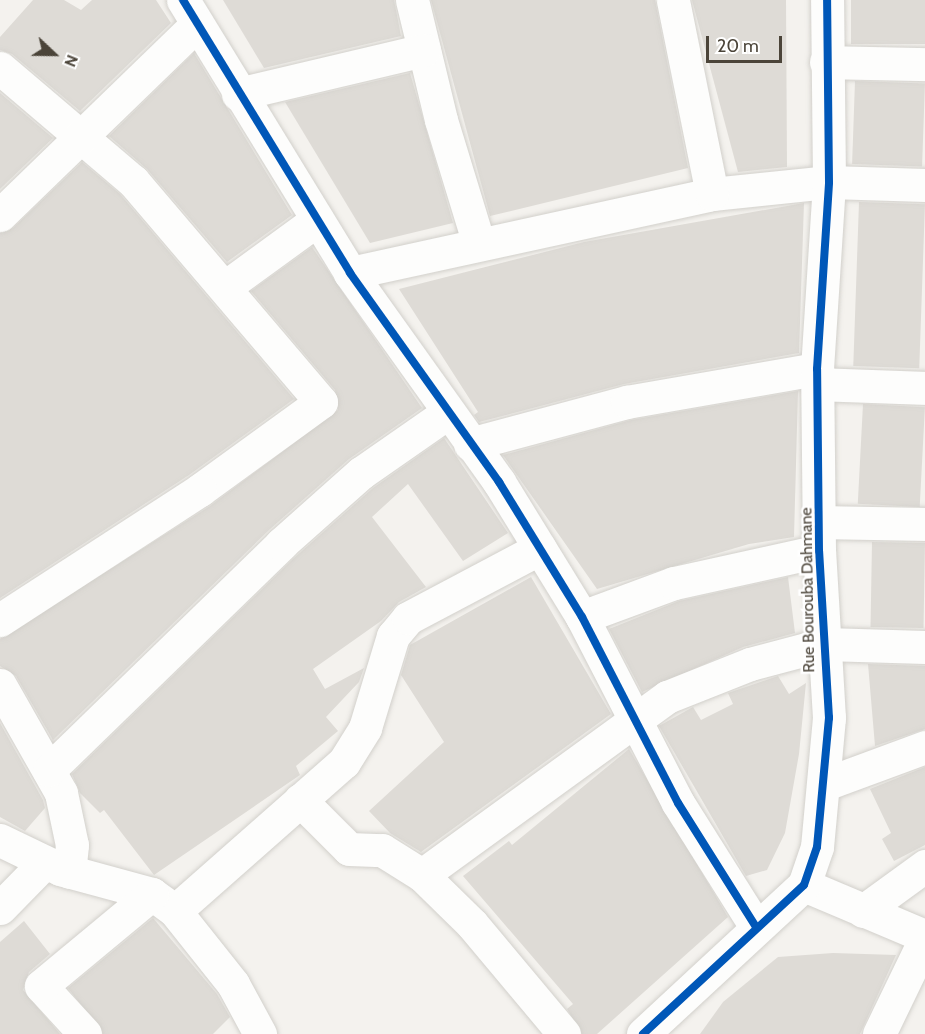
<!DOCTYPE html>
<style>
body{margin:0}
#map{position:relative;width:925px;height:1034px;overflow:hidden;background:#f4f2ee;font-family:Cabin,sans-serif}
div>[style]{position:absolute}
.building>*{inset:0;background:#dedbd6;transform-origin:0 0}
.roads{filter:drop-shadow(0 0 2px #d2d0cb) drop-shadow(0 0 2px #d2d0cb)}
.minor>*{height:33px;margin:-16.5px;padding:0 16.5px;transform-origin:16.5px;border-radius:16.5px;background:#fdfdfc}
.cycleway>*{height:8px;margin:-4px;padding:0 4px;transform-origin:4px;border-radius:4px;background:#0057b8}
span{translate:-50% -50%;white-space:nowrap;text-align:center;line-height:1.15;-webkit-text-stroke:5px #fff;paint-order:stroke}
.street-label{font-size:16px;color:#4b4439}
.north{position:absolute;left:24px;top:24px;width:60px;height:60px;-webkit-text-stroke:4px #fff;paint-order:stroke;rotate:112deg;font-size:16px;font-weight:700;line-height:24px;text-align:center;color:#4b4439}
.north::after{content:'';display:block;margin:auto;width:21px;height:27px;background:#4b4439;clip-path:polygon(50% 0,100% 100%,50% 72%,0 100%)}
.scale{position:absolute;left:706px;top:36px;width:76px;height:27px;box-sizing:border-box;border:3px solid #4b4439;border-top:0;padding-left:8px;font-size:18px;line-height:21px;white-space:nowrap;color:#4b4439;-webkit-text-stroke:4px #fff;paint-order:stroke}
</style>
<div id="map">
<div class="building">
<div style="clip-path:polygon(33px 0,64px 0,81px 10px,92px 0,156px 0,171px 23px,80px 111px,12px 54px,0 50px,0 37px)"></div>
<div style="clip-path:polygon(223px 0,394px 0,401px 36px,264px 68px)"></div>
<div style="clip-path:polygon(431px 0,655px 0,688px 168px,490px 216px)"></div>
<div style="clip-path:polygon(692px 0,786px 0,787px 167px,738px 172px)"></div>
<div style="left:851px;top:0;width:74px;height:44px"></div>
<div style="clip-path:polygon(194px 53px,292px 215px,227px 262px,147px 169px,109px 136px)"></div>
<div style="clip-path:polygon(410px 73px,453px 223px,370px 243px,285px 102px)"></div>
<div style="left:855px;top:81px;width:70px;height:83px;rotate:2deg"></div>
<div style="clip-path:polygon(0 93px,53px 138px,0 189px)"></div>
<div style="clip-path:polygon(82px 162px,120px 194px,294px 399px,189px 475px,0 598px,0 233px,13px 228px)"></div>
<div style="left:859px;top:202px;width:66px;height:164px;rotate:2deg"></div>
<div style="clip-path:polygon(804px 203px,799px 353px,624px 384px,479px 422px,474px 415px,478px 412px,399px 289px,584px 242px)"></div>
<div style="clip-path:polygon(312px 247px,422px 408px,349px 459px,269px 530px,53px 740px,16px 676px,0 666px,0 639px,210px 506px,338px 410px,335px 390px,251px 291px)"></div>
<div style="clip-path:polygon(798px 391px,794px 537px,749px 544px,597px 589px,503px 455px,631px 420px)"></div>
<div style="left:863px;top:404px;width:62px;height:100px;rotate:3deg"></div>
<div style="clip-path:polygon(444px 438px,508px 533px,463px 561px,408px 484px,372px 517px,426px 587px,399px 602px,381px 621px,313px 669px,325px 689px,364px 668px,359px 682px,326px 717px,338px 731px,296px 766px,300px 775px,154px 875px,104px 810px,100px 813px,80px 793px,72px 774px,294px 558px,373px 488px)"></div>
<div style="left:872px;top:542px;width:53px;height:85px;rotate:1deg"></div>
<div style="clip-path:polygon(531px 577px,611px 714px,421px 852px,390px 833px,369px 811px,444px 742px,401px 675px,410px 645px)"></div>
<div style="clip-path:polygon(788px 577px,795px 633px,743px 647px,642px 692px,609px 629px,679px 601px)"></div>
<div style="clip-path:polygon(868px 664px,925px 666px,925px 729px,875px 746px)"></div>
<div style="clip-path:polygon(778px 676px,789px 694px,806px 683px,799px 754px,785px 833px,767px 870px,746px 876px,659px 726px,693px 707px,701px 720px,733px 704px,728px 693px)"></div>
<div style="clip-path:polygon(0 723px,43px 800px,45px 808px,25px 831px,0 817px)"></div>
<div style="clip-path:polygon(629px 749px,728px 917px,597px 1034px,582px 1034px,567px 1009px,573px 1004px,463px 876px,509px 841px,512px 845px)"></div>
<div style="clip-path:polygon(925px 767px,925px 845px,894px 861px,882px 839px,891px 833px,870px 789px)"></div>
<div style="clip-path:polygon(153px 918px,217px 994px,230px 1017px,213px 1034px,103px 1034px,68px 988px)"></div>
<div style="clip-path:polygon(24px 921px,50px 954px,29px 972px,23px 990px,60px 1034px,0 1034px,0 942px)"></div>
<div style="clip-path:polygon(833px 953px,896px 955px,860px 1034px,700px 1034px,723px 1002px,778px 957px)"></div>
</div>
<div class="roads">
<div class="minor">
<div style="left:183px;top:0;width:320px;rotate:58.5deg"></div>
<div style="left:350px;top:273px;width:257px;rotate:54.5deg"></div>
<div style="left:499px;top:482px;width:158px;rotate:58.4deg"></div>
<div style="left:582px;top:617px;width:209px;rotate:62.7deg"></div>
<div style="left:678px;top:803px;width:146px;rotate:57.8deg"></div>
<div style="left:412px;top:0;width:123px;rotate:76.4deg"></div>
<div style="left:441px;top:120px;width:127px;rotate:73deg"></div>
<div style="left:826px;top:62px;width:99px;rotate:1.2deg"></div>
<div style="left:0;top:68px;width:175px;rotate:40.4deg"></div>
<div style="left:133px;top:181px;width:290px;rotate:49.6deg"></div>
<div style="left:321px;top:402px;width:150px;rotate:144deg"></div>
<div style="left:200px;top:490px;width:239px;rotate:147deg"></div>
<div style="left:238px;top:94px;width:191px;rotate:-13.3deg"></div>
<div style="left:712px;top:194px;width:118px;rotate:-5.9deg"></div>
<div style="left:829px;top:182px;width:96px;rotate:1.8deg"></div>
<div style="left:0;top:215px;width:274px;rotate:-44.1deg"></div>
<div style="left:350px;top:273px;width:371px;rotate:-12.3deg"></div>
<div style="left:712px;top:194px;width:198px;rotate:-101.4deg"></div>
<div style="left:225px;top:287px;width:114px;rotate:-36.1deg"></div>
<div style="left:818px;top:384px;width:107px;rotate:2.1deg"></div>
<div style="left:470px;top:444px;width:163px;rotate:-15deg"></div>
<div style="left:627px;top:402px;width:193px;rotate:-9.9deg"></div>
<div style="left:820px;top:522px;width:105px;rotate:1.1deg"></div>
<div style="left:582px;top:617px;width:98px;rotate:-20.3deg"></div>
<div style="left:674px;top:583px;width:148px;rotate:-12.4deg"></div>
<div style="left:0;top:685px;width:124px;rotate:60.5deg"></div>
<div style="left:61px;top:793px;width:53px;rotate:78.1deg"></div>
<div style="left:72px;top:845px;width:27px;rotate:96deg"></div>
<div style="left:49px;top:770px;width:324px;rotate:-44.2deg"></div>
<div style="left:281px;top:544px;width:107px;rotate:-41.6deg"></div>
<div style="left:361px;top:473px;width:105px;rotate:-34.9deg"></div>
<div style="left:825px;top:784px;width:107px;rotate:-20.3deg"></div>
<div style="left:300px;top:800px;width:69px;rotate:45deg"></div>
<div style="left:349px;top:849px;width:33px;rotate:2deg"></div>
<div style="left:382px;top:850px;width:47px;rotate:32deg"></div>
<div style="left:0;top:840px;width:67px;rotate:25.8deg"></div>
<div style="left:60px;top:869px;width:95px;rotate:15.2deg"></div>
<div style="left:152px;top:894px;width:29px;rotate:36deg"></div>
<div style="left:175px;top:911px;width:93px;rotate:51.5deg"></div>
<div style="left:233px;top:984px;width:57px;rotate:61.6deg"></div>
<div style="left:804px;top:885px;width:131px;rotate:22.9deg"></div>
<div style="left:0;top:908px;width:64px;rotate:-45.6deg"></div>
<div style="left:175px;top:911px;width:225px;rotate:-41.4deg"></div>
<div style="left:344px;top:762px;width:40px;rotate:-58deg"></div>
<div style="left:365px;top:728px;width:96px;rotate:-73.1deg"></div>
<div style="left:393px;top:636px;width:23px;rotate:-50deg"></div>
<div style="left:408px;top:618px;width:149px;rotate:-27.9deg"></div>
<div style="left:863px;top:911px;width:77px;rotate:-36deg"></div>
<div style="left:85px;top:1034px;width:65px;rotate:-132.5deg"></div>
<div style="left:41px;top:986px;width:144px;rotate:-39.7deg"></div>
<div style="left:564px;top:1034px;width:143px;rotate:-129.9deg"></div>
<div style="left:472px;top:924px;width:70px;rotate:-135.6deg"></div>
<div style="left:422px;top:875px;width:303px;rotate:-36deg"></div>
<div style="left:667px;top:697px;width:89px;rotate:-21.7deg"></div>
<div style="left:750px;top:664px;width:78px;rotate:-14.9deg"></div>
<div style="left:825px;top:644px;width:100px;rotate:1.7deg"></div>
<div style="left:643px;top:1034px;width:219px;rotate:-42.8deg"></div>
<div style="left:804px;top:885px;width:40px;rotate:-71.1deg"></div>
<div style="left:817px;top:847px;width:130px;rotate:-84.7deg"></div>
<div style="left:829px;top:718px;width:167px;rotate:-93.4deg"></div>
<div style="left:819px;top:551px;width:182px;rotate:-90.6deg"></div>
<div style="left:817px;top:369px;width:187px;rotate:-86.3deg"></div>
<div style="left:829px;top:182px;width:182px;rotate:-90.6deg"></div>
<div style="left:879px;top:1034px;width:106px;rotate:-64.2deg"></div>
</div>
</div>
<div class="cycleway">
<div style="left:183px;top:0;width:320px;rotate:58.5deg"></div>
<div style="left:350px;top:273px;width:257px;rotate:54.5deg"></div>
<div style="left:499px;top:482px;width:158px;rotate:58.4deg"></div>
<div style="left:582px;top:617px;width:209px;rotate:62.7deg"></div>
<div style="left:678px;top:803px;width:146px;rotate:57.8deg"></div>
<div style="left:643px;top:1034px;width:219px;rotate:-42.8deg"></div>
<div style="left:804px;top:885px;width:40px;rotate:-71.1deg"></div>
<div style="left:817px;top:847px;width:130px;rotate:-84.7deg"></div>
<div style="left:829px;top:718px;width:167px;rotate:-93.4deg"></div>
<div style="left:819px;top:551px;width:182px;rotate:-90.6deg"></div>
<div style="left:817px;top:369px;width:187px;rotate:-86.3deg"></div>
<div style="left:829px;top:182px;width:182px;rotate:-90.6deg"></div>
</div>
<div class="street-label">
<span style="left:808px;top:590px;rotate:-91deg">Rue Bourouba Dahmane</span>
</div>
<div class="north">N</div>
<div class="scale">20 m</div>
</div>
